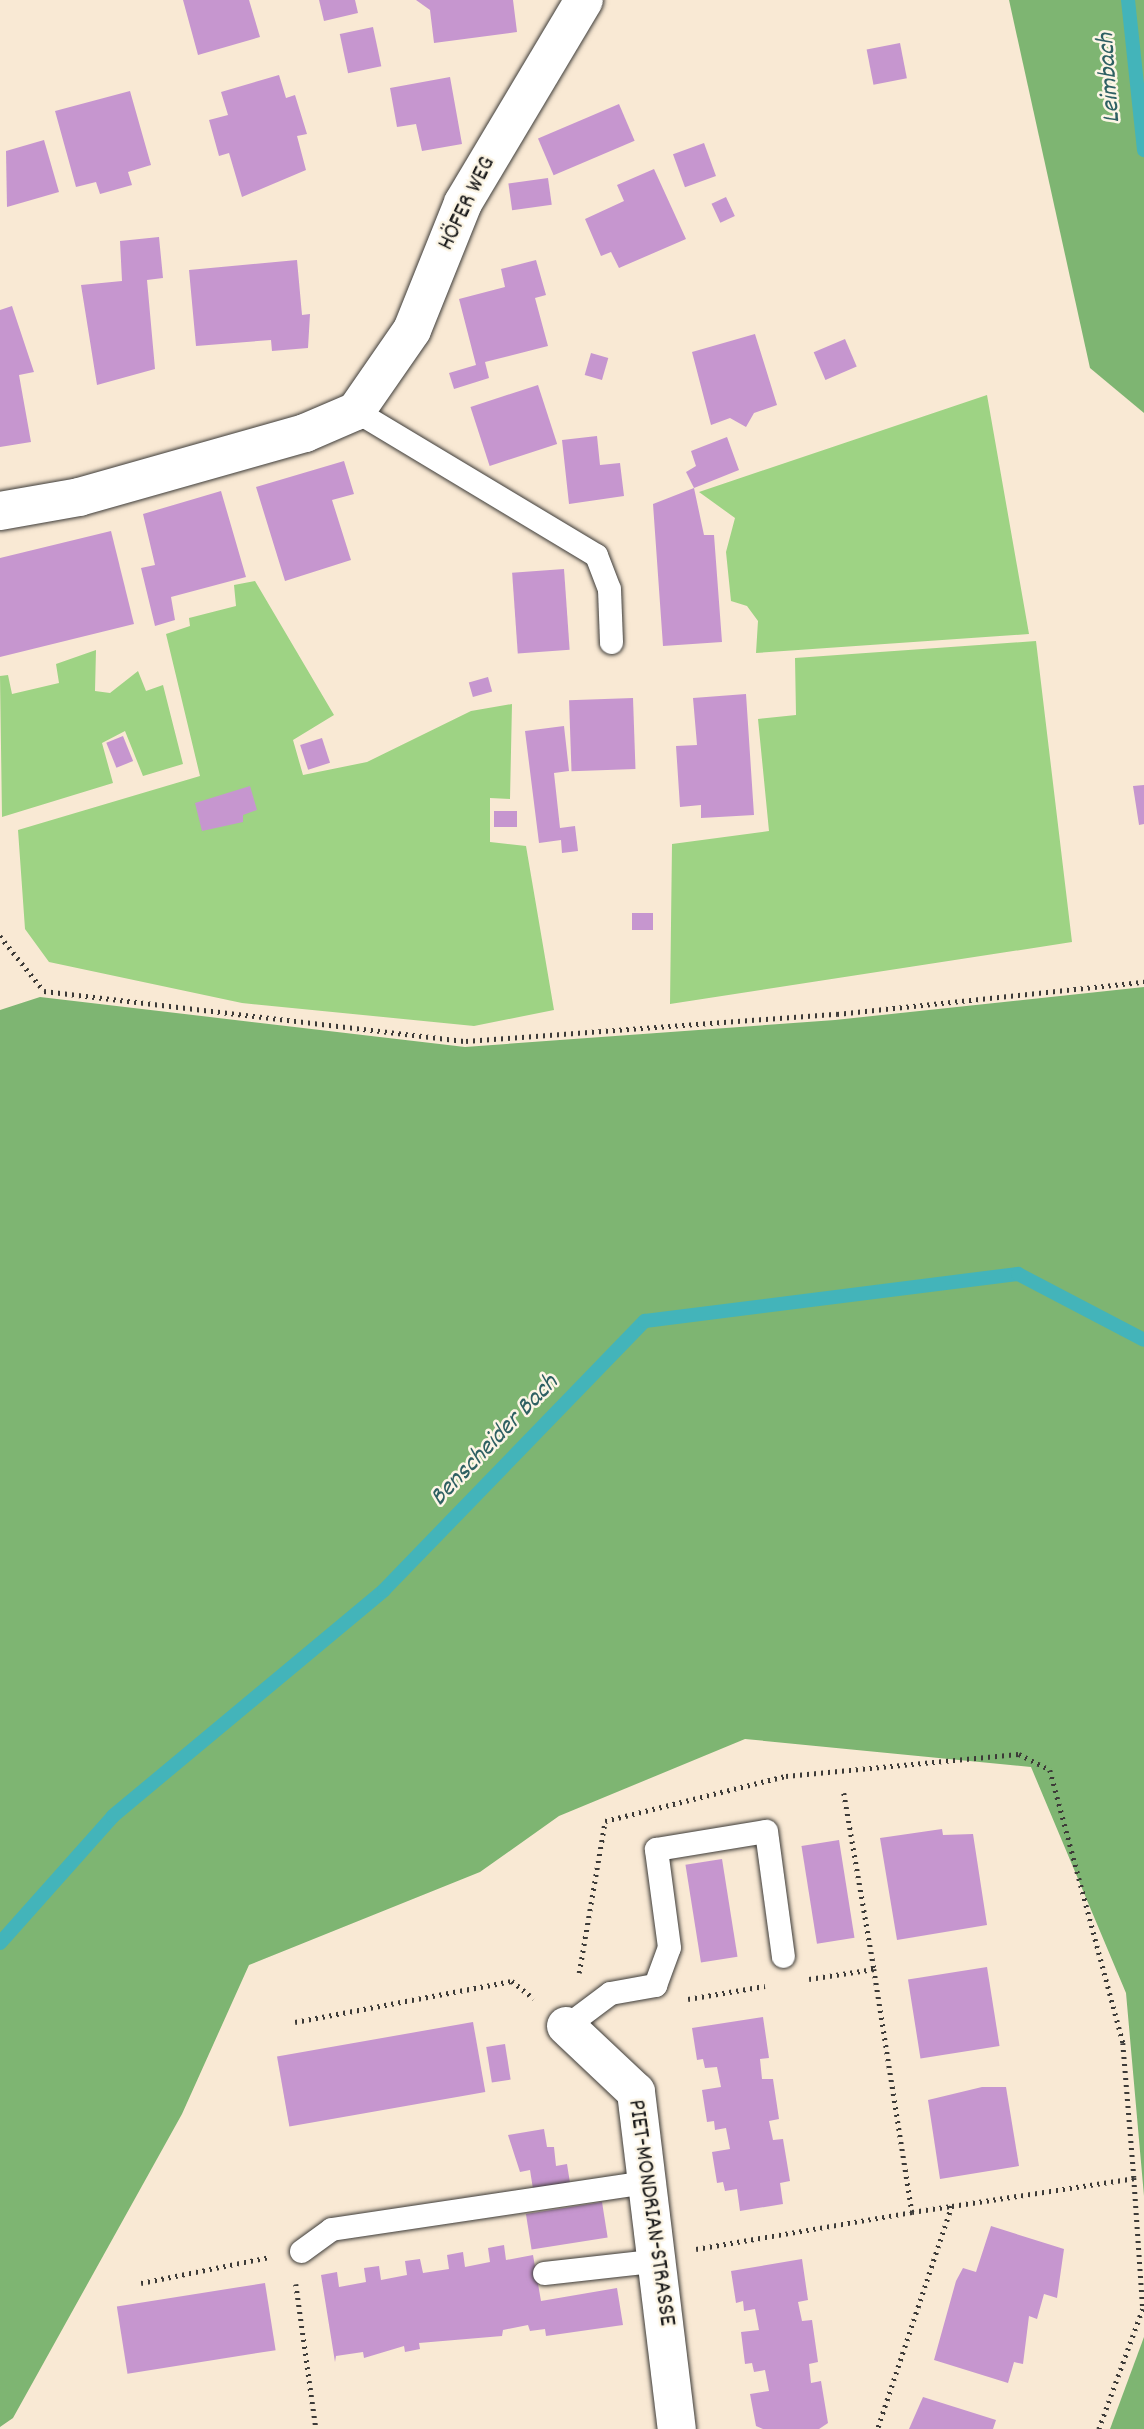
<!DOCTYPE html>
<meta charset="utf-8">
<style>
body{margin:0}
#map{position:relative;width:1144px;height:2429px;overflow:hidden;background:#f9e9d4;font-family:Dekko,sans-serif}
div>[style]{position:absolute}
.green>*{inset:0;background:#9ed384}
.forest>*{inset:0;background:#7eb572}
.stream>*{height:14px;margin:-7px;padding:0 7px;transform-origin:7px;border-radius:7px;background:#43b4ba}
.building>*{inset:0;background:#c696cf;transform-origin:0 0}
.path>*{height:4.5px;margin-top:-2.25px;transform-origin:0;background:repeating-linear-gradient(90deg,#3d3b38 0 2px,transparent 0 7px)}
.roads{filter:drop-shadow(0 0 2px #3d3b38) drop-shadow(0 0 2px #3d3b38)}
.service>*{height:23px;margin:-11.5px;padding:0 11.5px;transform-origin:11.5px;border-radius:11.5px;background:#fff}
.minor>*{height:38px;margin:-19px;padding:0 19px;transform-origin:19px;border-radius:19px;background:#fff}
span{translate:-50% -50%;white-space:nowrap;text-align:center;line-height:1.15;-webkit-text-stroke:5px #fcf5e5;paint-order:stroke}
.street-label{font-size:24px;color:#1c1c1c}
.water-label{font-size:26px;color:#2e6063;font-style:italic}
</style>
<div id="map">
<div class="green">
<div style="clip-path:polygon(987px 395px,1029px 634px,756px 653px,758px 621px,747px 606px,731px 601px,726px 552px,735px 518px,699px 492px)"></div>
<div style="clip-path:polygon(255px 581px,334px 715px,293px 740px,303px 775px,367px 762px,471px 711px,512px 704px,510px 799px,490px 798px,490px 842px,526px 846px,554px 1010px,474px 1026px,242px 1003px,49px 962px,25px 929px,18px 830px,200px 776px,166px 634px,190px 626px,189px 618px,236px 606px,234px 585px)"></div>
<div style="clip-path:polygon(1036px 641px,1072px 942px,670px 1004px,672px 844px,769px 831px,758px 719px,796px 715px,795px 658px)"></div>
<div style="clip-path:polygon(96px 650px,95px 691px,110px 693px,138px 671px,146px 691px,163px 685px,183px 764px,143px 776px,125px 731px,102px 743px,113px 783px,2px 817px,0 676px,8px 675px,12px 694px,59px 683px,56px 664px)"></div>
</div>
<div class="forest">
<div style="clip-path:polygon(1009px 0,1144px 0,1144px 413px,1090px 368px)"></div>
<div style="clip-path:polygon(1144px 987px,1144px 2196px,1126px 1993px,1031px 1767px,745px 1739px,559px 1816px,480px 1872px,249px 1965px,182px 2114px,13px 2418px,0 2427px,0 1010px,40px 997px,465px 1047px,835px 1020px)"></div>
<div style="clip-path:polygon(1144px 2337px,1144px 2429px,1110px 2429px)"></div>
</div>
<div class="stream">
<div style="left:1128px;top:0;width:151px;rotate:83.9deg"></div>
<div style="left:0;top:1943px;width:170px;rotate:-48.3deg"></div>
<div style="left:113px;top:1816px;width:353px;rotate:-39.8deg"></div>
<div style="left:384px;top:1590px;width:375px;rotate:-45.9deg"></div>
<div style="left:645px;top:1321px;width:376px;rotate:-7.2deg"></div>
<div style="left:1018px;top:1274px;width:142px;rotate:27.6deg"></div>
</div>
<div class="building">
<div style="clip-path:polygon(183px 0,249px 0,260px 37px,198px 55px)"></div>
<div style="clip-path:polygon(319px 0,355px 0,358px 13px,324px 21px)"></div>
<div style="clip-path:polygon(416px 0,513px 0,517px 32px,434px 43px,430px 10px)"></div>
<div style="left:373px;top:27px;width:40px;height:34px;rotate:78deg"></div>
<div style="left:900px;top:43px;width:36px;height:34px;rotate:79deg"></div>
<div style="clip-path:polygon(279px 75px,286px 98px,295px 95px,307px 134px,297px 136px,306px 170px,242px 197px,229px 153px,219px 156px,209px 120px,228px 115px,221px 92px)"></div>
<div style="clip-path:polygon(450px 77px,462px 144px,422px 151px,416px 124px,397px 127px,390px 88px)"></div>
<div style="clip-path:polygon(130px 91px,151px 165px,128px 172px,132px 185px,100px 194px,96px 182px,76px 187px,55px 111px)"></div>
<div style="left:619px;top:104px;width:40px;height:88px;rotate:67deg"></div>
<div style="clip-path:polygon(44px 140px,59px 192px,7px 207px,6px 151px)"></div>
<div style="left:704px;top:143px;width:35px;height:33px;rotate:70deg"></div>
<div style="clip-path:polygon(654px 169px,686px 239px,619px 268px,611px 252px,601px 256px,585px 219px,624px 201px,617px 185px)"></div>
<div style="left:548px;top:178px;width:27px;height:40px;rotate:82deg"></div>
<div style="left:726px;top:197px;width:21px;height:16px;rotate:65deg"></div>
<div style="clip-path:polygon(159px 237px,163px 278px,147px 280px,155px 369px,97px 385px,81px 285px,122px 281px,120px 241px)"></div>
<div style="clip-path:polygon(297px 260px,302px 315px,310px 314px,308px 348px,272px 351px,271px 340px,196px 346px,189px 270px)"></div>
<div style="clip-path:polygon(536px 260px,546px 295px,535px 298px,548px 346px,485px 362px,489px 378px,454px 389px,449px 373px,476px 365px,459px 299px,505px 287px,501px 269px)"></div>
<div style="clip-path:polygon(12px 306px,34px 372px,19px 375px,31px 442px,0 447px,0 310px)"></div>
<div style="clip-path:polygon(755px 334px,777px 405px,754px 413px,746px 427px,730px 418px,711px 425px,692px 352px)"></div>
<div style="left:845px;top:339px;width:30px;height:34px;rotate:67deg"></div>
<div style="left:591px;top:353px;width:18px;height:23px;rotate:16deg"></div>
<div style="left:538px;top:385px;width:62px;height:71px;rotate:72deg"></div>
<div style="clip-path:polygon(597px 436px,600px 465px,620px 463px,624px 496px,569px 504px,562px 440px)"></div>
<div style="clip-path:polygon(727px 437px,739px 470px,694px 488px,686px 472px,696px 466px,691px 451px)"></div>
<div style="clip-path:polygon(344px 461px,354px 494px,332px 500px,351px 560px,285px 581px,256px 487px)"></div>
<div style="clip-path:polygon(694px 488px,704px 535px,714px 535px,722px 642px,663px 646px,653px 504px)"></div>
<div style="clip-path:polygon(221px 491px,246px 577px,171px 597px,175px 620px,155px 626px,141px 568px,155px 565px,143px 514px)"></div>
<div style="clip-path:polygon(111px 531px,134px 624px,0 657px,0 558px)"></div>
<div style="left:564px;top:569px;width:81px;height:52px;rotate:86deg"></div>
<div style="left:488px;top:677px;width:15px;height:20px;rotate:74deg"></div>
<div style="clip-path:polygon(746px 694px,754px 815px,701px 818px,701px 805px,680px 807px,676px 746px,697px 745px,693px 698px)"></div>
<div style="left:633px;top:698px;width:71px;height:64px;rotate:88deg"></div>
<div style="clip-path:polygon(564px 726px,569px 771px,554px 773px,560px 828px,575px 826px,578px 851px,562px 853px,561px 840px,539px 843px,525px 731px)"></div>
<div style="left:123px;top:736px;width:27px;height:18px;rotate:68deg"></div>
<div style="left:322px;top:738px;width:26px;height:23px;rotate:72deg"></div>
<div style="clip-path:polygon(1144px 785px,1144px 824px,1139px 825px,1133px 786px)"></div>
<div style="clip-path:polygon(250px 786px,257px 810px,243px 815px,243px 822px,202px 831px,195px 803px)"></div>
<div style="left:494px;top:811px;width:23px;height:16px"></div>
<div style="left:632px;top:913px;width:21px;height:17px"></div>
<div style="clip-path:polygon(942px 1829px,943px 1835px,973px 1834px,987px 1925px,897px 1940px,880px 1838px)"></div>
<div style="left:839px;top:1840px;width:99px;height:38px;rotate:81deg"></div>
<div style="left:722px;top:1859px;width:99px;height:37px;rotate:81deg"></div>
<div style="left:987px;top:1967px;width:80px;height:80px;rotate:81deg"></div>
<div style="clip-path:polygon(763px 2017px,769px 2058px,760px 2059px,762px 2079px,773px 2079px,779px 2119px,769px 2121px,773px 2140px,783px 2139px,790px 2181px,780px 2183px,783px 2204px,740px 2211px,737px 2189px,725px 2191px,723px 2182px,717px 2183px,712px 2152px,730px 2149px,726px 2128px,715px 2130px,714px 2121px,707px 2122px,702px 2090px,721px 2087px,717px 2067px,705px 2068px,703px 2059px,697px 2060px,692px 2028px)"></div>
<div style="left:473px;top:2022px;width:71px;height:199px;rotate:80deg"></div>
<div style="left:505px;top:2044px;width:36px;height:19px;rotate:81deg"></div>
<div style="clip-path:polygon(982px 2087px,1006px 2087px,1019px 2166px,940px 2179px,928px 2100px)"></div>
<div style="clip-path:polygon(544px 2129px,547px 2147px,554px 2147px,556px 2166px,567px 2164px,570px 2183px,533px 2189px,530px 2170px,520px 2172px,508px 2135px)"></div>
<div style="left:602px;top:2202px;width:36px;height:77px;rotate:81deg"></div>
<div style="clip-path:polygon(991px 2226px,1064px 2249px,1057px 2298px,1044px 2294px,1037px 2319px,1029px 2316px,1023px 2364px,1014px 2362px,1008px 2383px,934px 2360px,956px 2281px,963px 2268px,976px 2272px)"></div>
<div style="clip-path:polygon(504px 2245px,506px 2260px,533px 2255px,541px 2301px,617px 2288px,623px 2325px,546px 2336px,545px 2329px,530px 2331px,528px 2325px,503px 2330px,502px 2336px,419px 2343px,420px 2349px,405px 2352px,404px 2346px,364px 2358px,363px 2352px,336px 2356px,335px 2362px,321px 2275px,337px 2272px,339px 2287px,366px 2282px,364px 2268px,379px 2266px,381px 2280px,407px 2275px,405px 2261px,420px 2259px,423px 2273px,449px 2269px,447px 2255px,463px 2252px,465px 2267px,490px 2262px,488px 2248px)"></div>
<div style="clip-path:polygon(802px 2259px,808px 2300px,798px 2302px,802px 2321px,812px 2320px,818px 2362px,809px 2364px,811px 2383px,821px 2381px,828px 2423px,819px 2429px,763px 2429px,756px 2426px,750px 2394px,769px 2391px,765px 2370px,754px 2372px,752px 2363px,745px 2364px,741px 2332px,759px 2330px,755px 2309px,744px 2311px,743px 2301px,736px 2303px,731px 2271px)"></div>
<div style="left:265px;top:2283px;width:68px;height:150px;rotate:81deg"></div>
<div style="clip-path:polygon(923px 2397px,996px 2420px,993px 2429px,909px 2429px)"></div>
</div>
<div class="path">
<div style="left:0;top:936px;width:70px;rotate:51.3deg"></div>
<div style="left:44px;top:991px;width:425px;rotate:6.8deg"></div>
<div style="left:466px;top:1041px;width:372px;rotate:-4.2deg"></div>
<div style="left:837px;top:1014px;width:309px;rotate:-6deg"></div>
<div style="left:844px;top:1793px;width:179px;rotate:80.3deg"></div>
<div style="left:579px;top:1973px;width:154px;rotate:-80.3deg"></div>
<div style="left:605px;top:1821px;width:187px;rotate:-14deg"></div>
<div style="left:786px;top:1776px;width:234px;rotate:-5.4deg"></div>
<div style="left:1019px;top:1754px;width:35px;rotate:27deg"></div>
<div style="left:1050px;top:1770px;width:283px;rotate:75deg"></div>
<div style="left:1123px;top:2043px;width:135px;rotate:85.3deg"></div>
<div style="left:1134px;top:2178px;width:131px;rotate:86.1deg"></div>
<div style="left:1143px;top:2309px;width:128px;rotate:110.1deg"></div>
<div style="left:809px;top:1979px;width:66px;rotate:-8.7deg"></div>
<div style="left:874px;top:1969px;width:246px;rotate:81.1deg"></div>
<div style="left:912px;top:2212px;width:40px;rotate:-8.5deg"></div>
<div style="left:952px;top:2206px;width:235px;rotate:108.4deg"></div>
<div style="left:688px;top:1999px;width:78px;rotate:-9.6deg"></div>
<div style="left:295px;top:2022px;width:221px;rotate:-10.7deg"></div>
<div style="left:512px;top:1981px;width:28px;rotate:39deg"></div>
<div style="left:952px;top:2206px;width:184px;rotate:-8.7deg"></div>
<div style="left:696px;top:2249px;width:219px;rotate:-9.7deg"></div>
<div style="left:141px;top:2283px;width:132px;rotate:-11.4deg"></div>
<div style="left:296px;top:2284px;width:146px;rotate:82.1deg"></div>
</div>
<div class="roads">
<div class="service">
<div style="left:356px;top:411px;width:280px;rotate:31deg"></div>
<div style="left:596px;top:555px;width:36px;rotate:69deg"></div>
<div style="left:609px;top:589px;width:53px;rotate:87.8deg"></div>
<div style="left:566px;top:2026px;width:55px;rotate:-36.9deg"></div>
<div style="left:610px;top:1993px;width:46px;rotate:-10.1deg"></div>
<div style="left:655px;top:1985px;width:40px;rotate:-69.8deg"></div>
<div style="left:669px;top:1947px;width:99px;rotate:-97.6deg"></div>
<div style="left:656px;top:1849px;width:111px;rotate:-9.3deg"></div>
<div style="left:766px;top:1831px;width:126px;rotate:82.3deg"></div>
<div style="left:301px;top:2251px;width:37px;rotate:-36deg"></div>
<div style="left:331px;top:2229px;width:324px;rotate:-8.5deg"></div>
<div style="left:544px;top:2273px;width:117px;rotate:-6.4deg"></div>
</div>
<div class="minor">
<div style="left:0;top:511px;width:80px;rotate:-10deg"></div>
<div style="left:79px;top:497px;width:235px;rotate:-15.8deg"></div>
<div style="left:305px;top:433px;width:56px;rotate:-23.3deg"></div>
<div style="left:356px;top:411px;width:98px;rotate:-55.3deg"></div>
<div style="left:412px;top:330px;width:137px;rotate:-68.1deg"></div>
<div style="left:463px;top:203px;width:236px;rotate:-59.2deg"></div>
<div style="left:566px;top:2026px;width:96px;rotate:43.3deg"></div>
<div style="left:636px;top:2092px;width:339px;rotate:83.1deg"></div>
</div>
</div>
<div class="street-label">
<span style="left:468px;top:204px;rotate:-64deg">HÖFER WEG</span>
<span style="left:650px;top:2213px;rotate:82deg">PIET-MONDRIAN-STRASSE</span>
</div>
<div class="water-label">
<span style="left:1110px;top:78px;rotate:-94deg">Leimbach</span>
<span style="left:495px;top:1441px;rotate:-46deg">Benscheider Bach</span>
</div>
</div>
